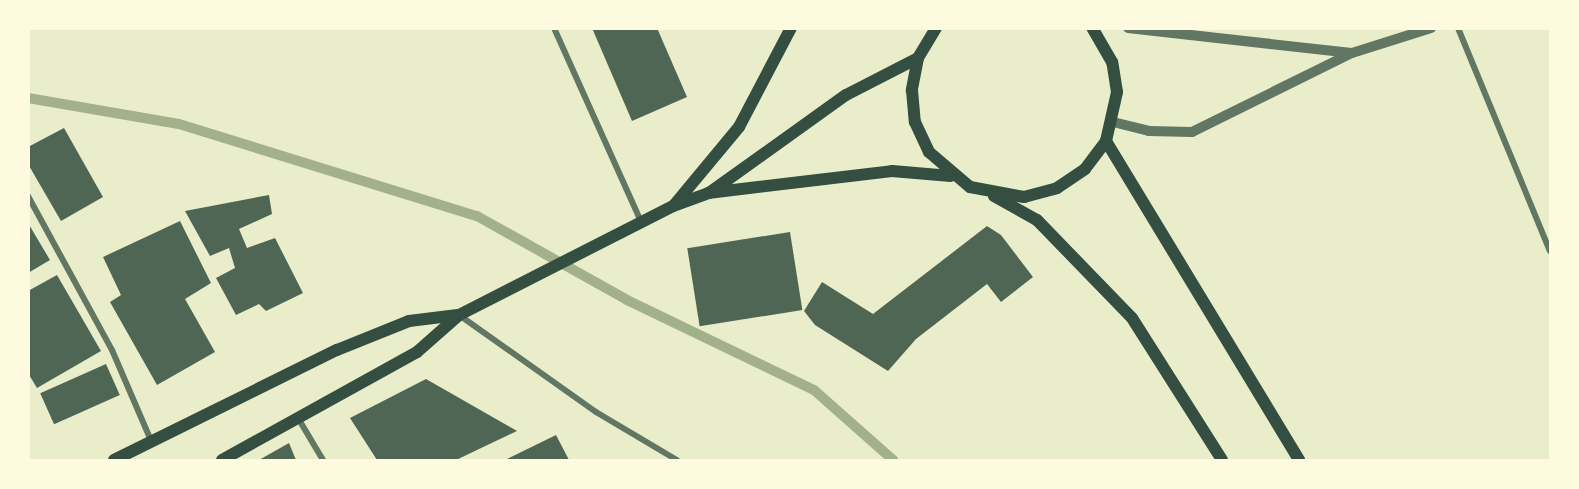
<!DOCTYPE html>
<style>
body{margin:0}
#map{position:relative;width:1579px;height:489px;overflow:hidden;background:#e9edc9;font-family:"Noto Sans",sans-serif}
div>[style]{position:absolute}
.stream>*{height:10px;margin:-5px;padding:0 5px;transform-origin:5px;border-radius:5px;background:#a3b18a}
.building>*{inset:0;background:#4f6655;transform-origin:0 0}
.minor>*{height:6px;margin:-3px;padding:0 3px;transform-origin:3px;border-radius:3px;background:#617663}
.tertiary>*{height:10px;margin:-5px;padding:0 5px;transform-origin:5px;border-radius:5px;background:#617663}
.secondary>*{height:12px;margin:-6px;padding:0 6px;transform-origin:6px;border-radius:6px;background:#344e41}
span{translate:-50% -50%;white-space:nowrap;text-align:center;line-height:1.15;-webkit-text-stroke:6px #fefae0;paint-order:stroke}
.frame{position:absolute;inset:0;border:30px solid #fefae0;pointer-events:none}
</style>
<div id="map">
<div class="stream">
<div style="left:28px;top:98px;width:153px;rotate:9.8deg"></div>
<div style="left:179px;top:124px;width:312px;rotate:17.2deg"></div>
<div style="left:477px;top:216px;width:172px;rotate:29.2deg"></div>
<div style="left:627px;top:300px;width:208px;rotate:25.7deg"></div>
<div style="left:814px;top:390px;width:106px;rotate:41.5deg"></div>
</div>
<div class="building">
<div style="clip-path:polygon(592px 28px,657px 28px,687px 97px,632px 121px)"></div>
<div style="clip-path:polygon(64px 128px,103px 197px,61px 221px,28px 164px,28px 147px)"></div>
<div style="clip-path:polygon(269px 195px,272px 214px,239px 229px,247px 248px,275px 238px,303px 293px,266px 311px,259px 304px,236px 315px,216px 278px,235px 268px,229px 248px,210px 256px,185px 211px)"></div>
<div style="clip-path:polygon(180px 221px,211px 283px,185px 299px,215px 352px,157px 385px,110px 302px,121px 295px,103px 257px)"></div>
<div style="clip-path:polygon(28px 223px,50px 260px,28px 273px)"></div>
<div style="clip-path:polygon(987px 226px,1001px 235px,1033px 277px,1001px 302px,987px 284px,916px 339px,888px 371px,815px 325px,804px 311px,822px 282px,873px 314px)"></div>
<div style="left:790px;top:232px;width:79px;height:104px;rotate:81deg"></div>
<div style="clip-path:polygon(57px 275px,101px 351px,37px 388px,28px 373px,28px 291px)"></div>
<div style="left:106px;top:364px;width:34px;height:72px;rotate:66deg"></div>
<div style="clip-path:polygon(426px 379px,517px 431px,456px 460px,377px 460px,350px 418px)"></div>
<div style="clip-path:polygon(556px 435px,569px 460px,505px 460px)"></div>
<div style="clip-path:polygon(289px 443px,296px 460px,259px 460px)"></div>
</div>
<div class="minor">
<div style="left:554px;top:28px;width:213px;rotate:65.8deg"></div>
<div style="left:1458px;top:28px;width:241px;rotate:67.6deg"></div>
<div style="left:28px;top:196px;width:175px;rotate:61.4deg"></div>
<div style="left:112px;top:350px;width:101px;rotate:66.7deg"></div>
<div style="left:459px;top:315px;width:168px;rotate:35.3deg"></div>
<div style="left:596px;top:412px;width:94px;rotate:30.7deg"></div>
<div style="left:298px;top:418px;width:49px;rotate:59.2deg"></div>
</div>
<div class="tertiary">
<div style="left:1128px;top:28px;width:225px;rotate:6.4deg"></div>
<div style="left:1113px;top:122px;width:37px;rotate:14deg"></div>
<div style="left:1149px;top:131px;width:43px;rotate:1.3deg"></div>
<div style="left:1192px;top:132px;width:178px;rotate:-26.3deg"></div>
<div style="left:1352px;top:53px;width:83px;rotate:-17.6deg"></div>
</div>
<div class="secondary">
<div style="left:936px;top:28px;width:35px;rotate:121deg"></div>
<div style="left:918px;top:58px;width:33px;rotate:101deg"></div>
<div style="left:912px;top:90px;width:32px;rotate:85deg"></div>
<div style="left:915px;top:122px;width:33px;rotate:65deg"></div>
<div style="left:929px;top:152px;width:54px;rotate:40.5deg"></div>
<div style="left:970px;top:187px;width:55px;rotate:10.5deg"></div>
<div style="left:1024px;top:197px;width:34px;rotate:-15deg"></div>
<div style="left:1057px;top:188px;width:34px;rotate:-34deg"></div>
<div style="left:1085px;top:169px;width:35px;rotate:-53deg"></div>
<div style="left:1106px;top:141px;width:50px;rotate:-77.3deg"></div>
<div style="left:1117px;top:92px;width:30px;rotate:-99deg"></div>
<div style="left:1112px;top:62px;width:39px;rotate:-120deg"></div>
<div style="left:1106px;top:141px;width:373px;rotate:58.8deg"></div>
<div style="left:709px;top:193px;width:168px;rotate:-35.6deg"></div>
<div style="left:846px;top:95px;width:81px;rotate:-27.2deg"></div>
<div style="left:994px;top:196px;width:49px;rotate:29.2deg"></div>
<div style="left:1037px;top:220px;width:136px;rotate:45.9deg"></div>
<div style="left:1132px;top:318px;width:168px;rotate:57.6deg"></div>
<div style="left:675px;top:204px;width:100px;rotate:-50.3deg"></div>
<div style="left:739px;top:127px;width:112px;rotate:-62.3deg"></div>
<div style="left:114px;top:460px;width:249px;rotate:-26.3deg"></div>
<div style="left:337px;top:350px;width:78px;rotate:-21.9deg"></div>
<div style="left:409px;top:321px;width:49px;rotate:-7deg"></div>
<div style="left:222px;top:460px;width:223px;rotate:-29deg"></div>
<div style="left:417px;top:352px;width:56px;rotate:-41.4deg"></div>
<div style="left:459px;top:315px;width:240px;rotate:-27deg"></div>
<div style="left:673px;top:206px;width:37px;rotate:-20deg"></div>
<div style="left:708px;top:193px;width:185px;rotate:-6.8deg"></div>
<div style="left:892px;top:171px;width:59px;rotate:4.8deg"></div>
</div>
<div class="frame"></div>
</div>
